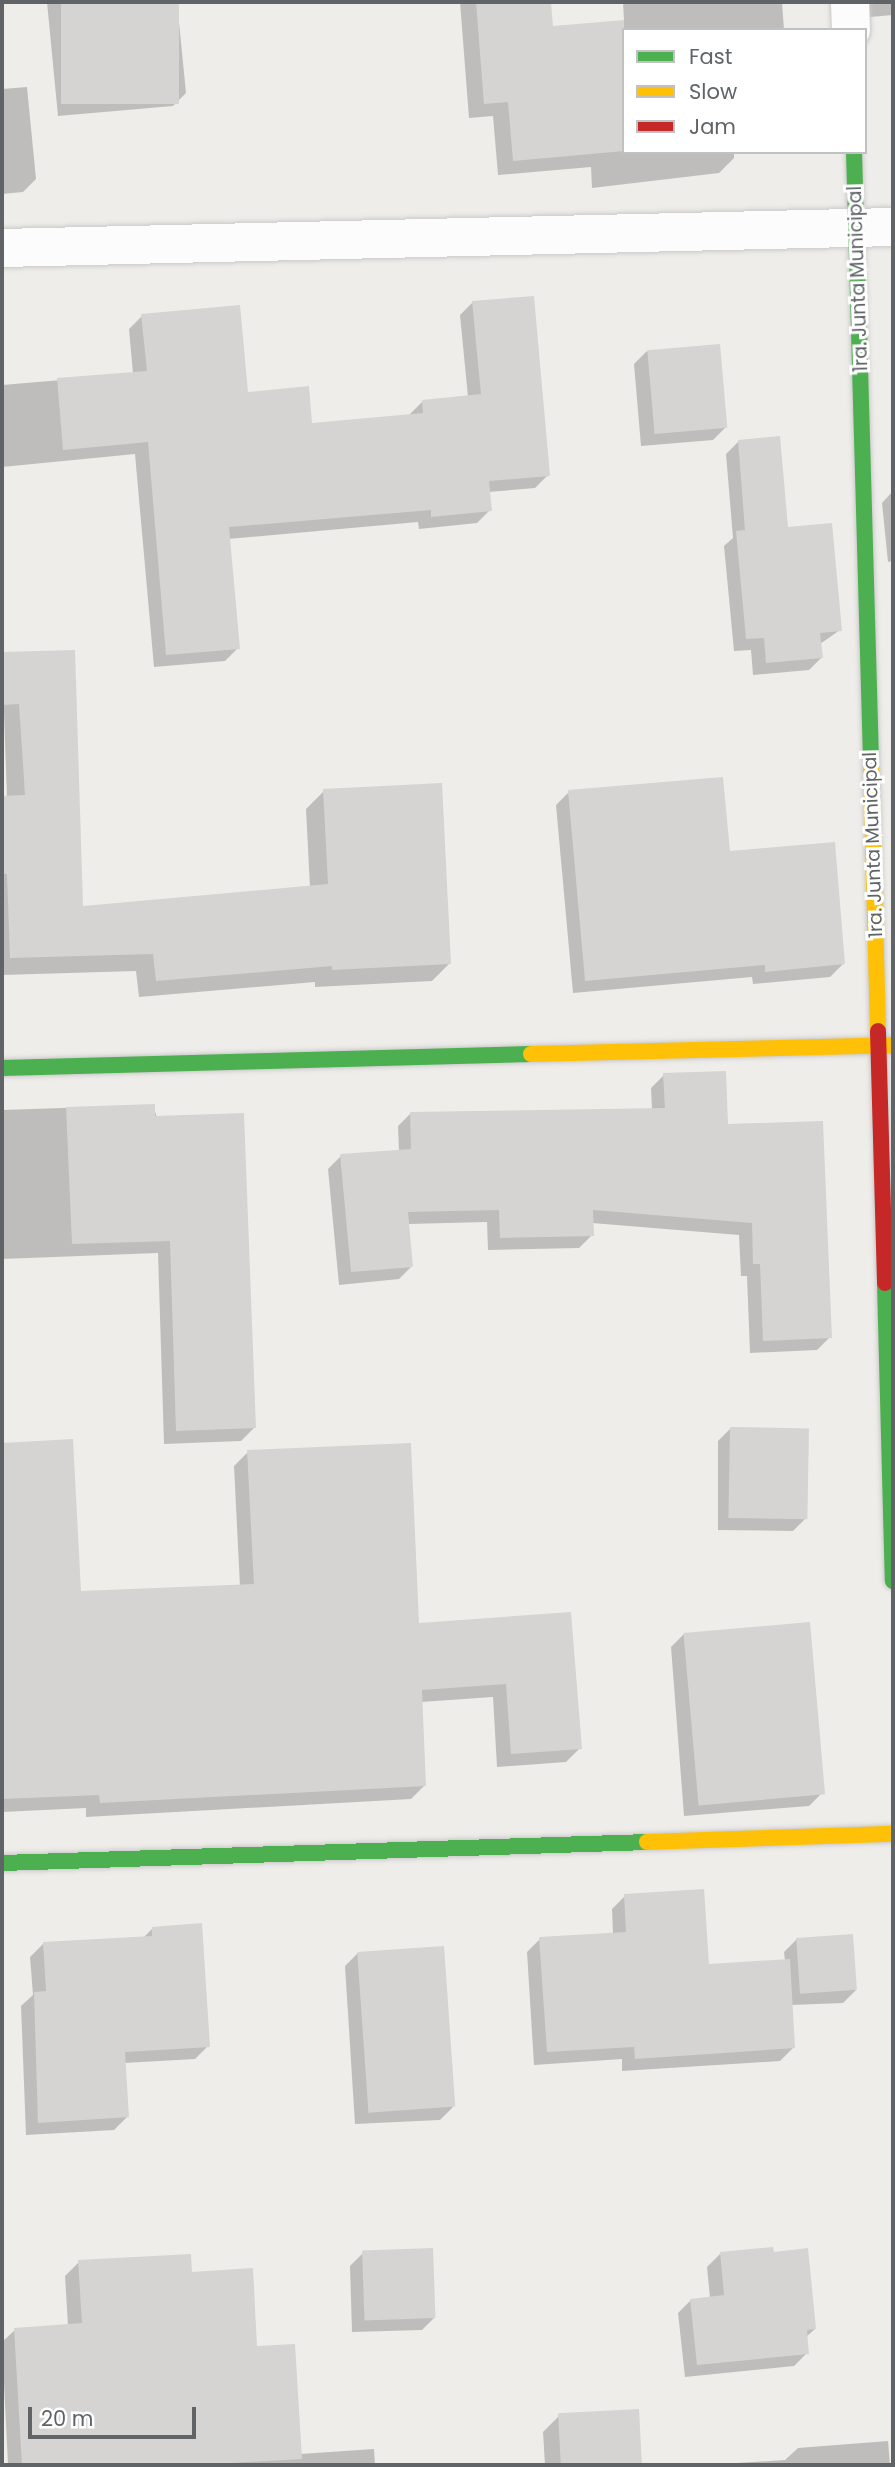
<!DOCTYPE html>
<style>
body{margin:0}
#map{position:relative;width:895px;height:2467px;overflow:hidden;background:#efedea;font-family:Poppins,sans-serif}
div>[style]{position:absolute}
.shadow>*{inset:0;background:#0003}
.building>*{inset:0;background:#d5d4d3;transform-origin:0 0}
.roads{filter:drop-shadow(0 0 2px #c9cac9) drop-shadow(0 0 2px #c9cac9)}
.street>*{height:38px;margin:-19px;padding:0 19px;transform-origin:19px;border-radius:19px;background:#fdfcfc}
.fast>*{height:16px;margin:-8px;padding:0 8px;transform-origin:8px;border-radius:8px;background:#4caf50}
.slow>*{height:16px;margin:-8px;padding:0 8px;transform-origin:8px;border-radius:8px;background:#ffc107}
.jam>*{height:16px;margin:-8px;padding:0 8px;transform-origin:8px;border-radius:8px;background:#c62828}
span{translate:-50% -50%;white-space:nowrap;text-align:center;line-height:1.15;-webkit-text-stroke:6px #fff;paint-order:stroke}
.street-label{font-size:19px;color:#606467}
.frame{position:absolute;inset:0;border:4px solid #606467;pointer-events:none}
.legend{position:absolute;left:622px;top:28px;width:245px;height:126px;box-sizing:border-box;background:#fff;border:2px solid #bfc1c2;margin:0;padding:9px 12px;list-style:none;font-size:21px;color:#606467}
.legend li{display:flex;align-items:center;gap:14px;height:35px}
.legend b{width:35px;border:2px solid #bfc1c2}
.scale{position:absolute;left:28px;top:2407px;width:168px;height:32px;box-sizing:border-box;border:4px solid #606467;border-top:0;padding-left:9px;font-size:21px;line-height:24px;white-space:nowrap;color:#606467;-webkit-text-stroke:5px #fff;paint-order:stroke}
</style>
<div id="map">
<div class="shadow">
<div style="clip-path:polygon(47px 2px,177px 2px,186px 93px,173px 106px,58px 116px)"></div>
<div style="clip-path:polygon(460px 2px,549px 2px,551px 27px,624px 21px,623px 2px,782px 2px,784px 30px,624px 30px,624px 152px,734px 152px,734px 158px,719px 173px,592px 188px,591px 167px,498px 175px,493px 116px,469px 118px)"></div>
<div style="clip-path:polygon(869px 2px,893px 2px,893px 15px,870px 17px)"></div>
<div style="clip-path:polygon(27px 87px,36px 179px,23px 192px,2px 194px,2px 89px)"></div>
<div style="clip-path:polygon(473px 302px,548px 475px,535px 488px,488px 492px,490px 510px,477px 523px,419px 529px,418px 522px,228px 539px,238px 648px,225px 661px,154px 667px,135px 454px,2px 467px,2px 385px,133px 374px,129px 329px,142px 316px,246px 393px,310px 425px,409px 415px,422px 402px,468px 397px,460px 315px)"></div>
<div style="clip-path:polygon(647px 351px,726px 427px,713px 440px,641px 446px,634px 364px)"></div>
<div style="clip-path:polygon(739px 441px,840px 630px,820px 644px,822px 657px,809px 670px,753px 675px,751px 650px,734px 651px,724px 546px,733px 538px,726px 454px)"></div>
<div style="clip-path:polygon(893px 491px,893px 561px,888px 562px,882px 503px)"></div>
<div style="clip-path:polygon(73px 652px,82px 908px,310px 888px,306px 809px,324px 791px,450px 963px,432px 981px,315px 987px,315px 982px,139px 997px,136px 971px,2px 975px,2px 798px,7px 798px,2px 654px)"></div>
<div style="clip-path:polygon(569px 792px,729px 853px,843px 964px,830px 977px,753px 984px,752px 977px,573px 993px,556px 805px)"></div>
<div style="clip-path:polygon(664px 1075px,726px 1126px,830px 1337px,817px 1350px,750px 1353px,747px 1276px,741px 1276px,739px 1235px,592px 1223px,592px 1235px,579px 1248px,488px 1250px,487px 1222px,408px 1224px,412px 1266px,399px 1279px,339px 1285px,328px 1169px,341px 1156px,399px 1151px,398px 1126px,411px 1113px,652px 1110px,651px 1088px)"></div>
<div style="clip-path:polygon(153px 1105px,254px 1428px,241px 1441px,164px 1444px,158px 1253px,2px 1259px,2px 1110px)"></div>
<div style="clip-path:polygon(731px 1428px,806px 1518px,793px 1531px,718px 1530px,718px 1441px)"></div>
<div style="clip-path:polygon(71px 1441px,80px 1592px,240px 1587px,234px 1466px,248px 1452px,417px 1625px,570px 1613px,580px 1748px,566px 1762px,497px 1767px,493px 1697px,421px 1702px,425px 1785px,411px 1799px,86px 1817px,86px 1808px,2px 1812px,2px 1444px)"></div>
<div style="clip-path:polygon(684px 1634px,822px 1793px,809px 1806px,684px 1816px,671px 1647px)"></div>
<div style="clip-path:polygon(625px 1896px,707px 1966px,785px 1961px,784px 1952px,797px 1939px,856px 1990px,843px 2003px,791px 2005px,793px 2048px,780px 2061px,622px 2071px,622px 2059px,534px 2065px,527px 1952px,540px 1939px,613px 1934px,612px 1909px)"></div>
<div style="clip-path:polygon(152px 1929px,208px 2046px,195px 2059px,124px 2063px,127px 2117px,114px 2130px,26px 2135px,21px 2006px,33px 1995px,30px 1957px,43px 1944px,143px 1938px)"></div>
<div style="clip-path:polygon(358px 1953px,453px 2107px,440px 2120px,355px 2124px,345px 1966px)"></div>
<div style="clip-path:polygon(363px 2253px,435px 2317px,422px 2330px,352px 2332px,350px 2266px)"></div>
<div style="clip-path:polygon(720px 2254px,815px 2329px,806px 2337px,807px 2353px,794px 2366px,685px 2377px,678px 2313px,691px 2300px,710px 2298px,707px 2267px)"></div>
<div style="clip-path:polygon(79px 2262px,190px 2274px,255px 2348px,300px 2454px,374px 2449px,375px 2465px,8px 2465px,2px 2342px,15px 2330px,68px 2326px,65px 2276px)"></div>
<div style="clip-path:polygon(638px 2411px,640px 2465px,545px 2465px,543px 2432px,559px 2416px)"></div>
<div style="clip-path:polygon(888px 2441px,890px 2465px,705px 2465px,785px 2460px,798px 2448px)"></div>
</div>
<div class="building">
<div style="left:61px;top:2px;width:118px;height:102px"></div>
<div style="clip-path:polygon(476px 2px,551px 2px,553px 26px,624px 20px,624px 151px,513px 161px,508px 102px,484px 104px)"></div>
<div style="clip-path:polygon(534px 296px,550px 476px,489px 481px,492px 511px,431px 517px,431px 510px,229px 527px,240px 649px,166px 655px,148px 442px,63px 450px,57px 378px,147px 371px,141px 314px,240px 305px,248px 392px,309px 386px,312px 423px,423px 413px,422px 400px,481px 394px,472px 301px)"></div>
<div style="left:720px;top:344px;width:84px;height:73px;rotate:85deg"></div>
<div style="clip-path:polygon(780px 436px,788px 527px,832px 523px,842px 631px,820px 633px,823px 658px,766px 663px,764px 638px,746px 639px,736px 531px,745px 530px,738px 440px)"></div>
<div style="clip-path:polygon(75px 650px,83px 906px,328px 884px,323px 789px,442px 783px,451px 964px,332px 970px,332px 966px,156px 981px,153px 954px,10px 958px,7px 874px,2px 874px,2px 796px,25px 795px,19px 704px,2px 705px,2px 652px)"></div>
<div style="clip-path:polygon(723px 777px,730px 851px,835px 842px,845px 964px,765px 972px,765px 965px,585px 981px,568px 790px)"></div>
<div style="clip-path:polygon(726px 1071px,728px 1124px,823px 1121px,832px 1338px,763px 1341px,760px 1264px,753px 1264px,752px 1223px,593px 1210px,594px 1236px,500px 1238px,499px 1210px,408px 1212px,413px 1267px,351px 1272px,340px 1154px,411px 1149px,410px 1112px,665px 1108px,663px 1073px)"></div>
<div style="clip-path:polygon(155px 1104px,155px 1116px,244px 1113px,256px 1428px,176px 1431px,170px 1241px,72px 1244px,66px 1107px)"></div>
<div style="left:730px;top:1427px;width:79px;height:91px;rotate:1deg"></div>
<div style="clip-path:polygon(73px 1439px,81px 1591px,254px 1584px,247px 1450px,411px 1443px,419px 1623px,571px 1612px,582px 1749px,511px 1754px,506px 1684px,422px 1690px,426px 1786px,100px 1803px,99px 1795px,2px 1799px,2px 1443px)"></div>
<div style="left:810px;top:1622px;width:173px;height:127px;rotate:85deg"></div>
<div style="clip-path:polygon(704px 1889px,709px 1964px,790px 1959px,795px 2048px,635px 2059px,634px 2047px,547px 2052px,539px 1937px,626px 1932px,624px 1894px)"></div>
<div style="clip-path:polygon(202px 1923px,210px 2047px,125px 2052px,129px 2117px,38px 2123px,34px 1992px,46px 1991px,43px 1942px,152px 1936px,152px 1927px)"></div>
<div style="left:853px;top:1934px;width:56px;height:57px;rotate:86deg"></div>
<div style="left:444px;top:1946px;width:161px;height:87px;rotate:86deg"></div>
<div style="clip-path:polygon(773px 2247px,774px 2252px,808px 2248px,816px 2329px,807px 2330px,809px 2354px,697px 2365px,690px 2299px,724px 2295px,720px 2252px)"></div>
<div style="left:433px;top:2248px;width:70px;height:71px;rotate:88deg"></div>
<div style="clip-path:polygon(191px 2254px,192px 2272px,253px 2268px,257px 2346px,295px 2344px,302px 2459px,196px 2465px,22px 2465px,14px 2328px,82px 2323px,78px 2260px)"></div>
<div style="left:639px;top:2409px;width:56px;height:81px;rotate:87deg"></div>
</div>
<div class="roads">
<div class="street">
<div style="left:850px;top:2px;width:28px;rotate:88deg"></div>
<div style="left:2px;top:248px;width:891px;rotate:-1.35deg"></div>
</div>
<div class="fast">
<div style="left:854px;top:152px;width:610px;rotate:88.4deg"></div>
<div style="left:2px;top:1068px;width:529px;rotate:-1.52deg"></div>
<div style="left:885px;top:1283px;width:298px;rotate:88.5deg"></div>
<div style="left:2px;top:1863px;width:645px;rotate:-1.86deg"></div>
</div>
<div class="slow">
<div style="left:871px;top:762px;width:269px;rotate:88.5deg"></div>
<div style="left:531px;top:1054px;width:362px;rotate:-1.4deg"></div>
<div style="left:647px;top:1842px;width:246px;rotate:-1.9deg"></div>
</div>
<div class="jam">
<div style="left:878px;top:1031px;width:252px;rotate:88.4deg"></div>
</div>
</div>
<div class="street-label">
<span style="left:858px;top:279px;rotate:-92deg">1ra. Junta Municipal</span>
<span style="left:873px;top:845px;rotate:-92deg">1ra. Junta Municipal</span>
</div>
<div class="frame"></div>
<ul class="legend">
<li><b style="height:9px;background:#4caf50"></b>Fast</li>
<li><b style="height:9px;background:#ffc107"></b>Slow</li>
<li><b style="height:9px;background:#c62828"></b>Jam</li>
</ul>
<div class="scale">20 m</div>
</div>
